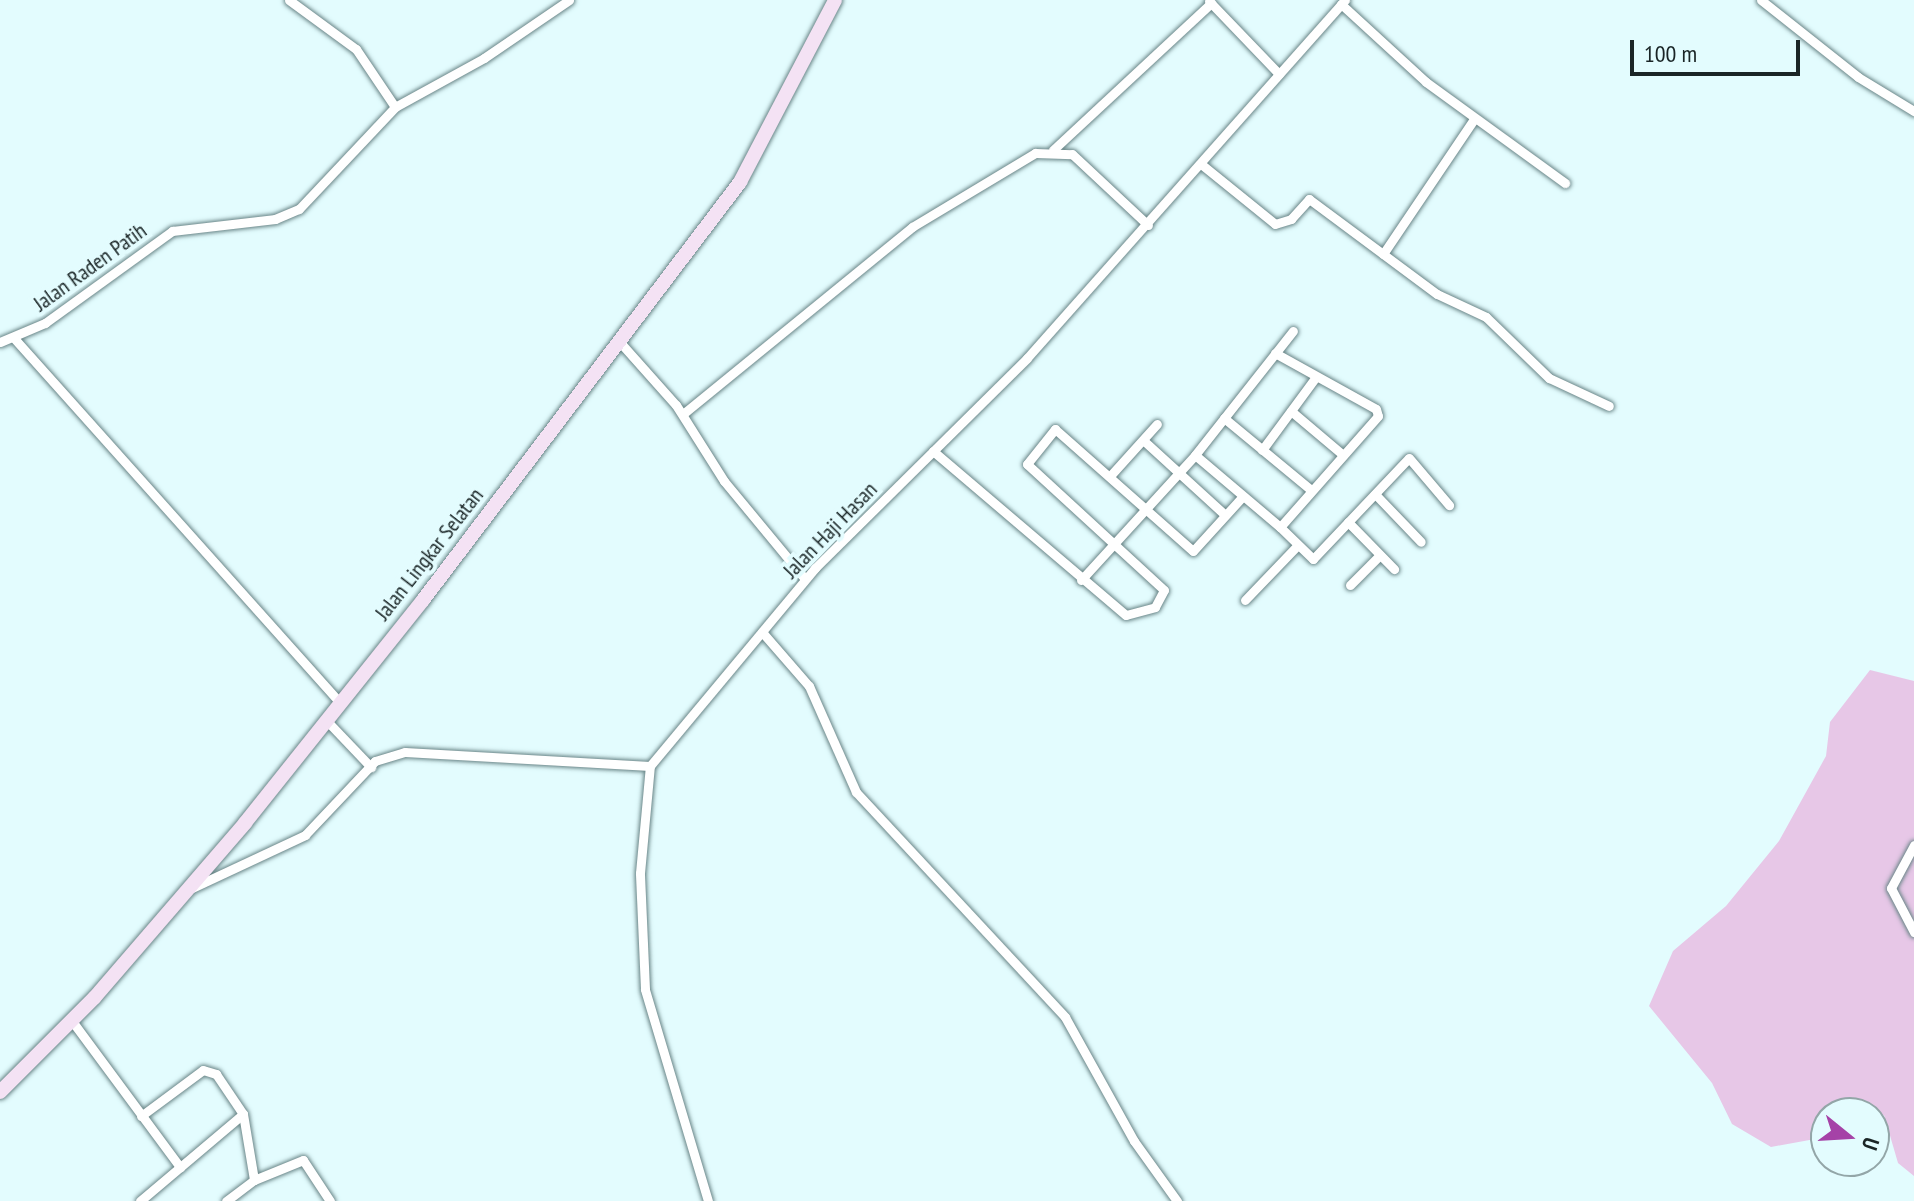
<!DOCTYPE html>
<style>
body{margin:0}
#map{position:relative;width:1914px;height:1201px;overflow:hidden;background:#e3fcfe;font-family:"PT Sans Narrow",sans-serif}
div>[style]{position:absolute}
.green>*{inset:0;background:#e7c7e7}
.roads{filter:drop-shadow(0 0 2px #698587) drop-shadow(0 0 2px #698587)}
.street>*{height:9px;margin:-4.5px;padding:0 4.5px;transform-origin:4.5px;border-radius:4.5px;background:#fff}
.secondary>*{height:14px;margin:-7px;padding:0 7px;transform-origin:7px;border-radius:7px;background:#f4e2f4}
span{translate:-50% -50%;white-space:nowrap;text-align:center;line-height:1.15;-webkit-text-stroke:8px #e3fcfe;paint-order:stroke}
.street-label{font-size:22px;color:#1a2526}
.north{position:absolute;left:1810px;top:1097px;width:80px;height:80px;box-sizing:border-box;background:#e3fcfe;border:2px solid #93a6a8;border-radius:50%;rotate:108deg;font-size:22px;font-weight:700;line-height:32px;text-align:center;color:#1a2526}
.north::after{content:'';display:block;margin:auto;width:28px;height:36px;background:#a542a7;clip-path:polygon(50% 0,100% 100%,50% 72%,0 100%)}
.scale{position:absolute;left:1630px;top:40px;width:170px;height:36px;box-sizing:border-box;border:4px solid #1a2526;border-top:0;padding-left:10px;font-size:24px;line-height:28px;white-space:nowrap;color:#1a2526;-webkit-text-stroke:6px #e3fcfe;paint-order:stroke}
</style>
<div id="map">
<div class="green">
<div style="clip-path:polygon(1870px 670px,1914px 681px,1914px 1176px,1898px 1163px,1884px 1115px,1874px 1122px,1874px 1113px,1826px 1113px,1826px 1137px,1771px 1147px,1732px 1124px,1712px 1083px,1649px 1006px,1673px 951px,1726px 906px,1779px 841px,1826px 756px,1830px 722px)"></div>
</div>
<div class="roads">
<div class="street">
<div style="left:289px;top:0;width:83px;rotate:36.2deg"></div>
<div style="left:356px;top:49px;width:70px;rotate:56.1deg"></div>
<div style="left:395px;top:107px;width:102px;rotate:-28.8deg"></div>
<div style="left:484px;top:58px;width:103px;rotate:-34.3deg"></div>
<div style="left:1761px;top:0;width:124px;rotate:38.4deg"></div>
<div style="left:1858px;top:77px;width:66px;rotate:31.3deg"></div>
<div style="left:1209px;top:1px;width:101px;rotate:46.2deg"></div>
<div style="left:1341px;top:4px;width:115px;rotate:42.5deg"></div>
<div style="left:1426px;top:82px;width:172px;rotate:36deg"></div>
<div style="left:1053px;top:150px;width:216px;rotate:-42.9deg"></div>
<div style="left:1201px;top:164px;width:95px;rotate:39deg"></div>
<div style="left:1275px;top:224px;width:17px;rotate:-17deg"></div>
<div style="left:1291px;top:219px;width:27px;rotate:-48deg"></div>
<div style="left:1309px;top:199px;width:159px;rotate:36.6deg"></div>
<div style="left:1437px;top:294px;width:54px;rotate:25.1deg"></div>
<div style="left:1486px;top:317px;width:88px;rotate:44.1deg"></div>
<div style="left:1549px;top:378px;width:66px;rotate:25deg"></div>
<div style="left:1383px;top:254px;width:163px;rotate:-56deg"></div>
<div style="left:13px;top:337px;width:489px;rotate:48.2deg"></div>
<div style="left:618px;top:340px;width:87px;rotate:48.3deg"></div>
<div style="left:676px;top:405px;width:90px;rotate:57.7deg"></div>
<div style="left:724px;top:481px;width:127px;rotate:50.4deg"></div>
<div style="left:0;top:342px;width:49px;rotate:-22.9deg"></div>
<div style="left:45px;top:323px;width:157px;rotate:-35.9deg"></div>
<div style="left:172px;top:231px;width:104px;rotate:-6.6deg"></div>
<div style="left:275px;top:219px;width:26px;rotate:-23deg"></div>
<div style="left:299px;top:209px;width:140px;rotate:-46.7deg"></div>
<div style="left:1275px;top:353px;width:115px;rotate:29deg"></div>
<div style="left:1376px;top:409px;width:7px;rotate:74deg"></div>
<div style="left:1378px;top:416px;width:148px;rotate:131.4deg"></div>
<div style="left:1280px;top:527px;width:111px;rotate:-139.7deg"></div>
<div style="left:1195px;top:455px;width:158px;rotate:-51.7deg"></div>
<div style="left:1291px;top:411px;width:68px;rotate:40.2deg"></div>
<div style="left:683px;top:414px;width:296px;rotate:-39.2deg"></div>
<div style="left:912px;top:227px;width:144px;rotate:-31deg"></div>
<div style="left:1035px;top:153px;width:37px;rotate:2deg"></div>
<div style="left:1072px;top:154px;width:104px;rotate:43.1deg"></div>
<div style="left:1224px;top:418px;width:113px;rotate:39.6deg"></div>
<div style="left:1143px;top:440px;width:111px;rotate:42.4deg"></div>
<div style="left:1262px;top:450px;width:89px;rotate:-53.6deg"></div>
<div style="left:933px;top:451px;width:253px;rotate:40.4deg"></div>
<div style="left:1126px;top:615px;width:30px;rotate:-15deg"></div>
<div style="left:1155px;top:607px;width:19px;rotate:-62deg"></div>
<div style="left:1164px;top:590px;width:186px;rotate:-137.4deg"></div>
<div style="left:1027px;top:464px;width:45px;rotate:-51.3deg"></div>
<div style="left:1055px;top:429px;width:184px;rotate:41.5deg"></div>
<div style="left:1193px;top:551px;width:74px;rotate:-47.7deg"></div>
<div style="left:1110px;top:476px;width:70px;rotate:-47.9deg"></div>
<div style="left:1375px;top:494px;width:66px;rotate:46.2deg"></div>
<div style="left:1348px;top:522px;width:66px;rotate:45.6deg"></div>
<div style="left:1280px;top:527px;width:46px;rotate:44.1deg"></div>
<div style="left:1313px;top:559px;width:139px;rotate:-46.5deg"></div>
<div style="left:1409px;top:458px;width:62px;rotate:49.6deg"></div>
<div style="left:1081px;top:580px;width:169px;rotate:-47.6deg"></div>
<div style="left:1350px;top:585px;width:42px;rotate:-45deg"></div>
<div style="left:1245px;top:600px;width:76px;rotate:-46.1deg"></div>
<div style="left:762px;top:632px;width:72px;rotate:49deg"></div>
<div style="left:809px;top:686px;width:116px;rotate:66.1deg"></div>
<div style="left:856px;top:792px;width:307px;rotate:47.1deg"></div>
<div style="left:1065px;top:1017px;width:142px;rotate:60.9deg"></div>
<div style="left:1134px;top:1141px;width:74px;rotate:54.4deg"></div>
<div style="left:327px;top:721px;width:64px;rotate:46.3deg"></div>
<div style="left:1914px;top:845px;width:49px;rotate:118.1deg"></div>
<div style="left:1891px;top:888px;width:50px;rotate:62.4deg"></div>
<div style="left:192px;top:888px;width:125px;rotate:-25.1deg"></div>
<div style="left:305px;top:835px;width:102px;rotate:-46.6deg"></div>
<div style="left:375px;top:761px;width:31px;rotate:-17deg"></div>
<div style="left:405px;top:752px;width:245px;rotate:3.3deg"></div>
<div style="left:72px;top:1021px;width:182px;rotate:53.5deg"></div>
<div style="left:141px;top:1116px;width:77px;rotate:-36.6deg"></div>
<div style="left:203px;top:1070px;width:14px;rotate:17deg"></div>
<div style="left:216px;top:1074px;width:48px;rotate:56deg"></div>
<div style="left:254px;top:1180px;width:53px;rotate:-22.2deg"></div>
<div style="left:303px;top:1160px;width:49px;rotate:56.6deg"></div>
<div style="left:140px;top:1201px;width:135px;rotate:-40.2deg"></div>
<div style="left:243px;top:1114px;width:67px;rotate:80.5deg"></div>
<div style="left:254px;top:1180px;width:35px;rotate:143deg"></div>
<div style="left:708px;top:1201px;width:221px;rotate:-106.6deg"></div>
<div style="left:645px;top:989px;width:116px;rotate:-92.5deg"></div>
<div style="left:640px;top:873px;width:107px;rotate:-84.7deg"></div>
<div style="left:650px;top:766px;width:258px;rotate:-50.2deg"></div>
<div style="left:815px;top:568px;width:298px;rotate:-44.7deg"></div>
<div style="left:1027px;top:358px;width:479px;rotate:-48.4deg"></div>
</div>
<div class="secondary">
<div style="left:0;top:1092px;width:134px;rotate:-45deg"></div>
<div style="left:95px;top:997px;width:230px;rotate:-49.2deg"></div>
<div style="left:245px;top:823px;width:285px;rotate:-51.4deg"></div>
<div style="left:423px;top:600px;width:525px;rotate:-52.82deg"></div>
<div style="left:740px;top:182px;width:205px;rotate:-62.4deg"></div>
</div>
</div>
<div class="street-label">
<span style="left:90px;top:267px;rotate:-36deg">Jalan Raden Patih</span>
<span style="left:830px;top:530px;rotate:-46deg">Jalan Haji Hasan</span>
<span style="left:429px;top:554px;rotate:-52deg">Jalan Lingkar Selatan</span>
</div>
<div class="north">U</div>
<div class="scale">100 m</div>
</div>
